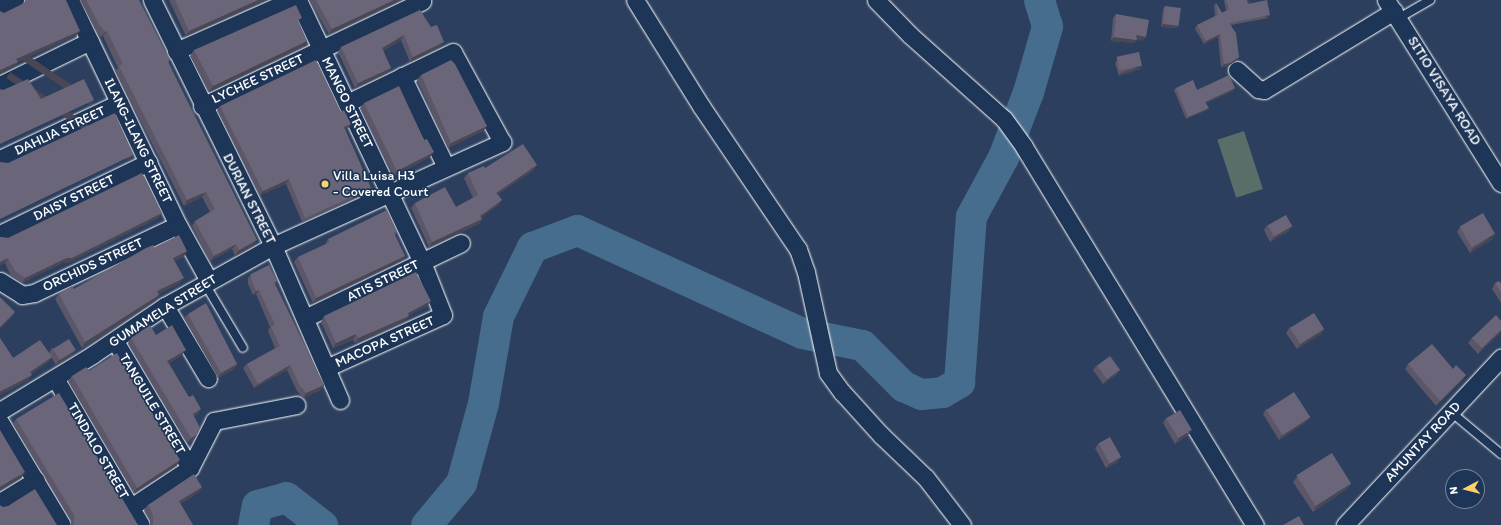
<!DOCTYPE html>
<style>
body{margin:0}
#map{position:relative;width:1501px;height:525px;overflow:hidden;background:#2c3f5e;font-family:Itim,sans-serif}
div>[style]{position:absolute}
.green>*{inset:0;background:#5a6e69;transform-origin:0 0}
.river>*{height:31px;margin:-15.5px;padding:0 15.5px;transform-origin:15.5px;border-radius:15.5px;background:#466c8e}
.roads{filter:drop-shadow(0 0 1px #fff) drop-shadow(0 0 1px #fff)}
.service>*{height:8px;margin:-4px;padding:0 4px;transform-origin:4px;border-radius:4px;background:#1d3557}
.minor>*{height:17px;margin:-8.5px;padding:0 8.5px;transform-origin:8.5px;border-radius:8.5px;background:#1d3557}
.wall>*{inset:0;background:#5b5768}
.shaded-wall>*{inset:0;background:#4a4755;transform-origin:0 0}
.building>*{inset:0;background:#6a6579;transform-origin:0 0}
.dots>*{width:11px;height:11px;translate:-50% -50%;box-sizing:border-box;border:2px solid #1d3557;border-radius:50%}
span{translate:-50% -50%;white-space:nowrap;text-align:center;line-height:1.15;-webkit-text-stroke:3.5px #1d3557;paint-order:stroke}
.street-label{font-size:14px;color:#fff}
.poi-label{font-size:14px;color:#fff}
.left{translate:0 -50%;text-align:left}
.north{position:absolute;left:1445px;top:469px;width:40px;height:40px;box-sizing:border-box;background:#1d3557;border:1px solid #77869a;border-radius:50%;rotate:263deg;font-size:11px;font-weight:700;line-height:16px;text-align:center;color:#fff}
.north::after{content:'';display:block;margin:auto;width:14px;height:18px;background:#ffd166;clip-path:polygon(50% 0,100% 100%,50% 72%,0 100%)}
</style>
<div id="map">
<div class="green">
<div style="left:1244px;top:131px;width:61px;height:28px;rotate:72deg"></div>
</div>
<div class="river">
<div style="left:253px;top:525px;width:20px;rotate:-79deg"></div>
<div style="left:257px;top:505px;width:30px;rotate:-15deg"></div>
<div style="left:286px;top:497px;width:46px;rotate:37.9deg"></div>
<div style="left:426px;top:525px;width:55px;rotate:-50.2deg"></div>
<div style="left:461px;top:483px;width:83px;rotate:-74.6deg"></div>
<div style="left:483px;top:403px;width:88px;rotate:-80.2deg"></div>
<div style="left:498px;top:316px;width:77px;rotate:-63.8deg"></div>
<div style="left:532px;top:247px;width:48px;rotate:-20.7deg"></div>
<div style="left:577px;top:230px;width:247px;rotate:24.6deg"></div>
<div style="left:802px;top:333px;width:61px;rotate:11.3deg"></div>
<div style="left:862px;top:345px;width:58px;rotate:45deg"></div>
<div style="left:903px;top:386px;width:20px;rotate:24deg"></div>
<div style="left:921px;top:394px;width:21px;rotate:-5deg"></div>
<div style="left:942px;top:392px;width:20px;rotate:-30deg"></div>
<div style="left:959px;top:382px;width:166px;rotate:-85.9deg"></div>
<div style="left:971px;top:216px;width:67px;rotate:-61.5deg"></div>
<div style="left:1003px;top:157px;width:70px;rotate:-69deg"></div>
<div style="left:1028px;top:92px;width:69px;rotate:-73.9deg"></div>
<div style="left:1047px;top:26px;width:27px;rotate:-107deg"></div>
</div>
<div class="roads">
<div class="service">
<div style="left:1399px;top:18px;width:36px;rotate:-30deg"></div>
<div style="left:205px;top:284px;width:74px;rotate:59.3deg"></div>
<div style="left:1451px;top:412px;width:65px;rotate:40deg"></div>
</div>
<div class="minor">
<div style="left:70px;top:0;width:250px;rotate:64.4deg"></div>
<div style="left:178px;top:225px;width:64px;rotate:61deg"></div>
<div style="left:152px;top:0;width:274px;rotate:63.8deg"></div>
<div style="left:273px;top:246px;width:168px;rotate:66.5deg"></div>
<div style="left:298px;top:0;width:290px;rotate:64.7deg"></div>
<div style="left:422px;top:262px;width:57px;rotate:68.4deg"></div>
<div style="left:443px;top:315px;width:128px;rotate:155.6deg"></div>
<div style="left:635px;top:0;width:125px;rotate:58.1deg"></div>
<div style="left:701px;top:106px;width:173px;rotate:55.9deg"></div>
<div style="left:798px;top:249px;width:24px;rotate:71deg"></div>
<div style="left:806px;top:272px;width:103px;rotate:77.7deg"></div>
<div style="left:828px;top:373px;width:24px;rotate:54deg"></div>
<div style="left:842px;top:392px;width:58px;rotate:47.8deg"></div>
<div style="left:881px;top:435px;width:62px;rotate:43.7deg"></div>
<div style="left:926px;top:478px;width:59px;rotate:52.5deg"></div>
<div style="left:876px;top:0;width:49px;rotate:45.8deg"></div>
<div style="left:910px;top:35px;width:126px;rotate:41.8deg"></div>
<div style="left:1004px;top:119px;width:34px;rotate:54deg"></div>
<div style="left:1024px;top:147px;width:443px;rotate:58.6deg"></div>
<div style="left:1386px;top:0;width:216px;rotate:57.9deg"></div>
<div style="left:0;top:8px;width:17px;rotate:-28deg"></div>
<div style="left:176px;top:51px;width:126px;rotate:-23.9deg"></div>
<div style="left:1237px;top:70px;width:28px;rotate:42deg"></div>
<div style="left:1258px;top:89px;width:6px;rotate:9deg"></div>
<div style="left:1264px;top:90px;width:152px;rotate:-31.3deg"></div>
<div style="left:402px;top:76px;width:101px;rotate:64.2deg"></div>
<div style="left:0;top:85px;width:100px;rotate:-26.1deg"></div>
<div style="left:202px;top:106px;width:244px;rotate:-25.5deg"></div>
<div style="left:0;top:159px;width:132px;rotate:-25.2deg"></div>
<div style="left:0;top:234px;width:165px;rotate:-25.8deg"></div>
<div style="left:0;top:281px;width:26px;rotate:32deg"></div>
<div style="left:22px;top:295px;width:12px;rotate:-9deg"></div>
<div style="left:34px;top:293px;width:159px;rotate:-25.3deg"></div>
<div style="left:165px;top:306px;width:84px;rotate:59.2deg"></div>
<div style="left:305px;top:318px;width:173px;rotate:-25.7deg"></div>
<div style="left:115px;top:341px;width:147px;rotate:59.4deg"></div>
<div style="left:55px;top:378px;width:170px;rotate:59.7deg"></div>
<div style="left:0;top:411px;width:108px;rotate:-31.3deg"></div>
<div style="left:92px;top:355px;width:88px;rotate:-33.9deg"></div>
<div style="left:165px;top:306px;width:124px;rotate:-29.1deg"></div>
<div style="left:273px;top:246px;width:252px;rotate:-24.4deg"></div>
<div style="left:502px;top:142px;width:102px;rotate:-118.6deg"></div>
<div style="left:453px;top:52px;width:118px;rotate:154.3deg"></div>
<div style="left:0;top:422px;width:120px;rotate:59deg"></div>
<div style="left:0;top:502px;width:42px;rotate:-31.4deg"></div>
<div style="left:131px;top:507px;width:71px;rotate:-33.5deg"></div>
<div style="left:190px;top:468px;width:53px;rotate:-62.9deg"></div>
<div style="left:214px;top:421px;width:84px;rotate:-11deg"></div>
<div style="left:1345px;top:525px;width:229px;rotate:-47deg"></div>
</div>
</div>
<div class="wall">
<div style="clip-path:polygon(80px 0,139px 0,169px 63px,253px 246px,235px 256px,232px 249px,210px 261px,192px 226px,195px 221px,210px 212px,202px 197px,184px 206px,115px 71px,118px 68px,103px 36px,101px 37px,95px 29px)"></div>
<div style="clip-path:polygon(169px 0,266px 0,186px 36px)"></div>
<div style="clip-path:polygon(309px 0,401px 0,329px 34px)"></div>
<div style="clip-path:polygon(1224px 0,1247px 0,1248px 4px,1268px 18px,1231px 25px,1239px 57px,1237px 60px,1228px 66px,1221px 67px,1218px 37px,1204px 44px,1195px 29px,1197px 25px,1215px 16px,1214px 6px,1216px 3px,1222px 13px,1226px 11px)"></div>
<div style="clip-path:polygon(1165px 6px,1178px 26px,1177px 28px,1161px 27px,1163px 9px)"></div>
<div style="clip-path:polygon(420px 10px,440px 47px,410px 62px,401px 40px,383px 51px,391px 68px,387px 73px,355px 88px,338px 52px,341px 47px)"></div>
<div style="clip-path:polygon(1116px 14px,1143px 41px,1137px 39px,1134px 43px,1111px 41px,1113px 18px)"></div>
<div style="clip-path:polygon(299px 23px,304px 46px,209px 92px,190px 56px,194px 50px)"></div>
<div style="clip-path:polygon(1117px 60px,1140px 69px,1119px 76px,1115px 63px)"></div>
<div style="clip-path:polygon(421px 75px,487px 126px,483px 131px,448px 148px,417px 80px)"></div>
<div style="clip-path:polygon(1176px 88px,1197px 90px,1235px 88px,1233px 91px,1206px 103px,1207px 110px,1186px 119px,1174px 90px)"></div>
<div style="clip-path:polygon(364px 103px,430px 157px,394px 176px,360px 108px)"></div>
<div style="clip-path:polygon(220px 106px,341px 112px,351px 124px,348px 128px,345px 129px,371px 188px,368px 192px,302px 222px,286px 184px,260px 195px,217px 110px)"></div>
<div style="clip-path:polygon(485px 168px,534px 170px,498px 194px,502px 200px,498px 205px,481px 217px,482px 219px,479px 224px,429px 247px,411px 208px,415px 203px,456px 207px,473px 198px,464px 178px,468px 173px)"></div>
<div style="clip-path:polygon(162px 213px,158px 218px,68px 263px,62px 263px,22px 283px,11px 276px,5px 263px,0 265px,0 237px,8px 238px)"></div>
<div style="clip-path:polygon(1267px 225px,1289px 231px,1270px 242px,1264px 230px)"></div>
<div style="clip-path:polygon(1460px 227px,1492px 239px,1470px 253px,1457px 232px)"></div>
<div style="clip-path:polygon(397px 232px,395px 235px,405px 256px,401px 261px,313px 303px,294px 262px,298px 257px,325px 245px,328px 239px)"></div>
<div style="clip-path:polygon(154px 248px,187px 251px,184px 256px,174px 261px,180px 283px,158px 294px,155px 301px,82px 348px,55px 299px,59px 294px,74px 289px)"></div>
<div style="clip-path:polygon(251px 274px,277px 281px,275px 284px,324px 385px,321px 390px,303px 398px,297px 391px,287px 370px,254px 388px,243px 368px,247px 364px,275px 348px,268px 331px,270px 327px,256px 294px,253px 295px,248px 284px,248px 278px)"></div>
<div style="clip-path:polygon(1495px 283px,1501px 283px,1501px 303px,1492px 289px)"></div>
<div style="clip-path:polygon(427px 306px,409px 315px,405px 321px,355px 343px,353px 340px,333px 348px,321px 322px,324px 316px)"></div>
<div style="clip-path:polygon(188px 314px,237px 364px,234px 369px,218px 378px,184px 318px)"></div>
<div style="clip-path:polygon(1501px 321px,1501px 332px,1478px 354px,1468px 343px,1472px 338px)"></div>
<div style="clip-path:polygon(1290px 327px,1324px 329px,1321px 334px,1297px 349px,1286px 333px)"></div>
<div style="clip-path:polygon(156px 335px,182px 355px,169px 363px,198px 414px,194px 416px,193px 440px,187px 443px,128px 343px,131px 338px)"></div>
<div style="clip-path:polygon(0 338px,13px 358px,49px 353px,52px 348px,72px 355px,56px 365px,51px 357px,48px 362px,31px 374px,28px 380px,0 395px)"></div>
<div style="clip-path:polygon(1408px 364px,1466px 375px,1462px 380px,1436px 406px,1405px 369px)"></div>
<div style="clip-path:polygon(1097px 365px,1120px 370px,1116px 375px,1103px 384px,1093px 370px)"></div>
<div style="clip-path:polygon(89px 371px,177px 465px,134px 493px,68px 381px,72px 376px)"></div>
<div style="clip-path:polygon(1266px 409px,1306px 422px,1279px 440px,1263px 414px)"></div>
<div style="clip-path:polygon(1166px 418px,1188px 435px,1175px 444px,1163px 423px)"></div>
<div style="clip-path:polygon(16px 419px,138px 525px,71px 525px,71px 520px,13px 424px)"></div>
<div style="clip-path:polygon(1099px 443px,1118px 462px,1106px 468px,1095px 448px)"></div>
<div style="clip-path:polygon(1297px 477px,1351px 483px,1348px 488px,1313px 512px,1293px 482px)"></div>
<div style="clip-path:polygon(202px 487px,199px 492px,180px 504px,193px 525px,150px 525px,150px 520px,144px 510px,148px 505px)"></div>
</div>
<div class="shaded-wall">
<div style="clip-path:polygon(258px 0,266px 0,186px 36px,189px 31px)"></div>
<div style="clip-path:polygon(394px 0,401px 0,329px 34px,332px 29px)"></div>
<div style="left:1270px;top:15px;width:4px;height:42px;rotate:124deg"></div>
<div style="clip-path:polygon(1163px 24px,1178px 26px,1177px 28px,1161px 27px)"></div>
<div style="clip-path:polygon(80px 31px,76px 36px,18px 62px,14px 67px,0 74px,0 70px,16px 59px)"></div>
<div style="clip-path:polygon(107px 31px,103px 36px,101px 37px,105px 32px)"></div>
<div style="clip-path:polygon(1220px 34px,1218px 37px,1204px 44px,1206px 41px)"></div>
<div style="clip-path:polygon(404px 35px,401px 40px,378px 54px,382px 48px)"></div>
<div style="clip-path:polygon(1136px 35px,1146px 37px,1143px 41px,1133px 38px)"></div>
<div style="clip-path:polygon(1114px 37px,1137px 40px,1134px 43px,1111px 41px)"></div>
<div style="clip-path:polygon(307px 41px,304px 46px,209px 92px,213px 86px)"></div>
<div style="clip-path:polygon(444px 42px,440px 47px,410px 62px,413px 57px)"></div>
<div style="clip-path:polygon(1239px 57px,1237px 60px,1228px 66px,1221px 67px,1224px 64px)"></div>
<div style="clip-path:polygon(1142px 66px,1140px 69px,1119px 76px,1121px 73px)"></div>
<div style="clip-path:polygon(391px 68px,387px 73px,355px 88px,358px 83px)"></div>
<div style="clip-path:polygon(1235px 88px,1233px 91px,1203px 104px,1205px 102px)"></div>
<div style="left:94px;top:100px;width:7px;height:104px;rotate:124deg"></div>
<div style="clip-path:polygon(1209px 108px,1207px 110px,1186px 119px,1188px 117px)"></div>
<div style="clip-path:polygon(351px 124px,348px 128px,341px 131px,344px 127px)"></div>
<div style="clip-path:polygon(487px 126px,483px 131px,448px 148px,451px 143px)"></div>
<div style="clip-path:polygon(434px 152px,430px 157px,394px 176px,397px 171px)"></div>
<div style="left:133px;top:155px;width:7px;height:148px;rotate:124deg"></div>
<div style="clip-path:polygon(537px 165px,534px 170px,493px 198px,496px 193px)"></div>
<div style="clip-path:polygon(289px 179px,286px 184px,260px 195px,263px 191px)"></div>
<div style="left:371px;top:188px;width:5px;height:72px;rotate:127deg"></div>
<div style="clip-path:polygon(206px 192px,202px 197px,184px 206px,187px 200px)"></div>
<div style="clip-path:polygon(502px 200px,498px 205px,477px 221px,480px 216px)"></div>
<div style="clip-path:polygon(162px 213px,158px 218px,68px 263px,62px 263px,22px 283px,25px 278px)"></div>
<div style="clip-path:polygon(482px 219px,479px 224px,429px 247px,432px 242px)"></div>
<div style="clip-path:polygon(1292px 226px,1289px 231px,1270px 242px,1274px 237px)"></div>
<div style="clip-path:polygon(1495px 234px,1492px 239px,1470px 253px,1473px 248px)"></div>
<div style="clip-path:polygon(257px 240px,253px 246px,235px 256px,239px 250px)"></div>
<div style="clip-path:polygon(236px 244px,232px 249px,210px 261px,214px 256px)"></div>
<div style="clip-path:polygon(187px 251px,184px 256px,169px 264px,173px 258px)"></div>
<div style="clip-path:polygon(405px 256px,401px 261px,313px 303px,316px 298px)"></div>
<div style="clip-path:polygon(8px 258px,5px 263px,0 265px,0 262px)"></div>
<div style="clip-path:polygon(184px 278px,180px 283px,153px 296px,157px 291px)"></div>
<div style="clip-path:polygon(259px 290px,256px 294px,253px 295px,256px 291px)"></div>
<div style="clip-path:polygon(159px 295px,155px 301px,82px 348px,85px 342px)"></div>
<div style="clip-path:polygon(431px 301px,427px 306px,404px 318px,408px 313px)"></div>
<div style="clip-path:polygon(15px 312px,12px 317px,0 329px,0 327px)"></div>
<div style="clip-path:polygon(409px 316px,405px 321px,355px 343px,358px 338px)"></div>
<div style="clip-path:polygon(1324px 329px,1321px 334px,1297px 349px,1300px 344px)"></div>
<div style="clip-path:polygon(1501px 330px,1501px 332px,1478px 354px,1482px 348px)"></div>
<div style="clip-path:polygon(356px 334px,353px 340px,333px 348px,336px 343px)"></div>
<div style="clip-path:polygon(76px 350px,72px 355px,56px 365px,59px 360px)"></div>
<div style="clip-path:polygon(186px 350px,182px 355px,164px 366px,167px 361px)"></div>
<div style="clip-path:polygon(52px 357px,48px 362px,27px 377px,30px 372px)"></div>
<div style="clip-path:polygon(237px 364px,234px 369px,218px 378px,221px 373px)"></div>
<div style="clip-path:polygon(290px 365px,287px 370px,254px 388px,258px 384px)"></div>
<div style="clip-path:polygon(1120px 370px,1116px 375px,1103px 384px,1107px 379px)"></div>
<div style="clip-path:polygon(32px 375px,28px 380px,0 395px,0 393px,1px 391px)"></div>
<div style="clip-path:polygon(1466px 375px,1462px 380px,1436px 406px,1440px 401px)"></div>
<div style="clip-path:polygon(324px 385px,321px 390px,303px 398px,306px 393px)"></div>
<div style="clip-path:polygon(201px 409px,198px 414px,189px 419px,193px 414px)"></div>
<div style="clip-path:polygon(1310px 417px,1306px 422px,1279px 440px,1282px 435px)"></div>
<div style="clip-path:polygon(1192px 430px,1188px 435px,1175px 444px,1179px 438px)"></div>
<div style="clip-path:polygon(197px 435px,193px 440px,187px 443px,191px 438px)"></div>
<div style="clip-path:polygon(1121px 457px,1118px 462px,1106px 468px,1110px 463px)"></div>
<div style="clip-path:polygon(180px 460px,177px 465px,134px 493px,137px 488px)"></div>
<div style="clip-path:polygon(25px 472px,22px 477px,0 490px,0 487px)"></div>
<div style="clip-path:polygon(1351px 483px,1348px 488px,1313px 512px,1316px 506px)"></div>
<div style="clip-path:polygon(202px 487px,199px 492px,175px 507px,179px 501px)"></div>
</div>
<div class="building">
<div style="clip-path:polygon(26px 0,66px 0,80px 31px,16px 59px,18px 62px,0 70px,0 11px,4px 13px,24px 3px)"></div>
<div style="clip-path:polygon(86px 0,139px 0,170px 60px,168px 62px,257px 240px,239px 250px,236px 244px,214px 256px,195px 221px,215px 209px,206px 192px,187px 200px,119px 66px,123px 64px,107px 31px,105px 32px,99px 24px)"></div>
<div style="clip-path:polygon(175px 0,258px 0,189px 31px)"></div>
<div style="clip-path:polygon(316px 0,394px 0,332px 29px)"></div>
<div style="clip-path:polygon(1226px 0,1247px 0,1248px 4px,1267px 0,1270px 15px,1229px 23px,1236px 33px,1239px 57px,1230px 63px,1224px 64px,1220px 34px,1206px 41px,1197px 25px,1218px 15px,1216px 3px,1222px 13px,1229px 9px)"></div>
<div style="clip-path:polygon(296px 5px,302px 18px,298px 20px,307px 41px,213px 86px,194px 50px)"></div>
<div style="left:1165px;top:6px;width:16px;height:18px;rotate:7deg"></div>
<div style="clip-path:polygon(420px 10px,431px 27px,437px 25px,444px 42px,413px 57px,404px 35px,382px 48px,391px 68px,358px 83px,341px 47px)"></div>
<div style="clip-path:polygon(1116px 14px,1149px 20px,1146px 37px,1136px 35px,1137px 40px,1114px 37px)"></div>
<div style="left:1139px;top:52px;width:14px;height:23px;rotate:78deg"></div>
<div style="clip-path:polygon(316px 60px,339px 108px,341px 112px,344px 110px,351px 124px,344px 127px,371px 188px,305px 218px,289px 179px,263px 191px,220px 106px)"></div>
<div style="clip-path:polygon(451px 60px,455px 64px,487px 126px,451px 143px,421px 75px)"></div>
<div style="clip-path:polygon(1229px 75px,1235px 88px,1205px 102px,1209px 108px,1188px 117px,1176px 88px,1193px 80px,1197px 90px)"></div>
<div style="clip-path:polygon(28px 79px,41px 99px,84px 79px,94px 100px,0 144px,0 89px,3px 90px)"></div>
<div style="clip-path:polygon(399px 86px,424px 140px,427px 139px,434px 152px,397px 171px,364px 103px)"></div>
<div style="clip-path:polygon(115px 113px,133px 155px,0 219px,0 162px,8px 163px)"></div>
<div style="clip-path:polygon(523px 144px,537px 165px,496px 193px,502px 200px,480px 216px,482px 219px,432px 242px,415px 203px,445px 187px,456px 207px,478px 195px,468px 173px,484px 166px,485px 168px)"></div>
<div style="clip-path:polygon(142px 173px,162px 213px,72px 258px,66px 258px,25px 278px,15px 271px,8px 258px,0 262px,0 237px,8px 238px)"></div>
<div style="clip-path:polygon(387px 210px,397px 232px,394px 233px,405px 256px,316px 298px,298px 257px,330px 242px,328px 239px)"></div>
<div style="left:1483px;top:213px;width:24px;height:27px;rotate:60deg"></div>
<div style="left:1286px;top:215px;width:13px;height:21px;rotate:61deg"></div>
<div style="clip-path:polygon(179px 235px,187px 251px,173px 258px,184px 278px,157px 291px,159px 295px,85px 342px,59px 294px,72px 286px,74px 289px,146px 248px,153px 245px,154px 248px)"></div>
<div style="clip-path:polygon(269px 265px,277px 281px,274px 282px,324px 385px,306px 393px,300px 386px,290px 365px,258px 384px,247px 364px,280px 346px,271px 327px,275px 325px,259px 290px,256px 291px,251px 279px,251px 274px)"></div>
<div style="clip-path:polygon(416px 272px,431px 301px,408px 313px,409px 316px,358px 338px,356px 334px,336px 343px,324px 316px)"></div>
<div style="clip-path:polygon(1499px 281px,1501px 283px,1501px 293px,1495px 283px)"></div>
<div style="clip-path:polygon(0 297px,15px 312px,0 327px)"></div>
<div style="clip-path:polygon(206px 303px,237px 364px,221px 373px,188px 314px)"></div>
<div style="left:1314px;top:313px;width:19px;height:28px;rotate:58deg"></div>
<div style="clip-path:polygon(1496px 315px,1501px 321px,1501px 330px,1482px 348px,1472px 338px)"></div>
<div style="clip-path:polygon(150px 325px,156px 335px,172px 325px,186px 350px,167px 361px,189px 397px,193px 395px,201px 409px,193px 414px,200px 428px,197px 435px,191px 438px,131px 338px)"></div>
<div style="clip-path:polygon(0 338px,13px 358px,40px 340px,52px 357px,30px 372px,32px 375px,1px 391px,0 390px)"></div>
<div style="left:69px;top:339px;width:13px;height:19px;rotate:58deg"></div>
<div style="clip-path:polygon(1432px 344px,1453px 369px,1456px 365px,1466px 375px,1440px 401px,1408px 364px)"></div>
<div style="clip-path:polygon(117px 353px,180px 460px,137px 488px,72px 376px,86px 367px,89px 371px)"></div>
<div style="left:1110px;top:356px;width:17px;height:16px;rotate:54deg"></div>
<div style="left:1294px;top:392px;width:30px;height:33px;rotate:57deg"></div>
<div style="clip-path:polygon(59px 393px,138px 525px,74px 525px,74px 515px,16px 419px)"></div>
<div style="left:1180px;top:410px;width:23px;height:16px;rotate:59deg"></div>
<div style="clip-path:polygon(0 430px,25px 472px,0 487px)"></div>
<div style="left:1110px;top:437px;width:23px;height:13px;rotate:61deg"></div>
<div style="left:1332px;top:453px;width:36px;height:42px;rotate:58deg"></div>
<div style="clip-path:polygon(194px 474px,202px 487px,179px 501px,193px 525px,153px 525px,153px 515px,148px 505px)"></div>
<div style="clip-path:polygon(35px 489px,57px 525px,0 525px,0 505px,3px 507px,8px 506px)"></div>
<div style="clip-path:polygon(1299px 516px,1304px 525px,1283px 525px)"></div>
</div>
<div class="dots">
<div style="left:325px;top:184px;background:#ffd166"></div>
</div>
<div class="street-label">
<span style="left:258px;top:79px;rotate:-25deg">LYCHEE STREET</span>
<span style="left:1444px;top:91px;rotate:58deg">SITIO VISAYA ROAD</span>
<span style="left:347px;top:103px;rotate:64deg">MANGO STREET</span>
<span style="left:60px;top:131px;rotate:-25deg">DAHLIA STREET</span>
<span style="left:138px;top:141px;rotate:64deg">ILANG-ILANG STREET</span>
<span style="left:74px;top:198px;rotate:-26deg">DAISY STREET</span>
<span style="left:249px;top:199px;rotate:63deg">DURIAN STREET</span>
<span style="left:93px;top:265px;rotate:-25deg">ORCHIDS STREET</span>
<span style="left:383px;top:281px;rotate:-26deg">ATIS STREET</span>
<span style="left:163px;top:311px;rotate:-32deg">GUMAMELA STREET</span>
<span style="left:385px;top:342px;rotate:-24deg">MACOPA STREET</span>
<span style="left:152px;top:404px;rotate:59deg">TANGUILE STREET</span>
<span style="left:1423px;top:442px;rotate:-47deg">AMUNTAY ROAD</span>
<span style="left:98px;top:451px;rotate:60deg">TINDALO STREET</span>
</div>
<div class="poi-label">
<span class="left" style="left:333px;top:184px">Villa Luisa H3<br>- Covered Court</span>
</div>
<div class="north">N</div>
</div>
